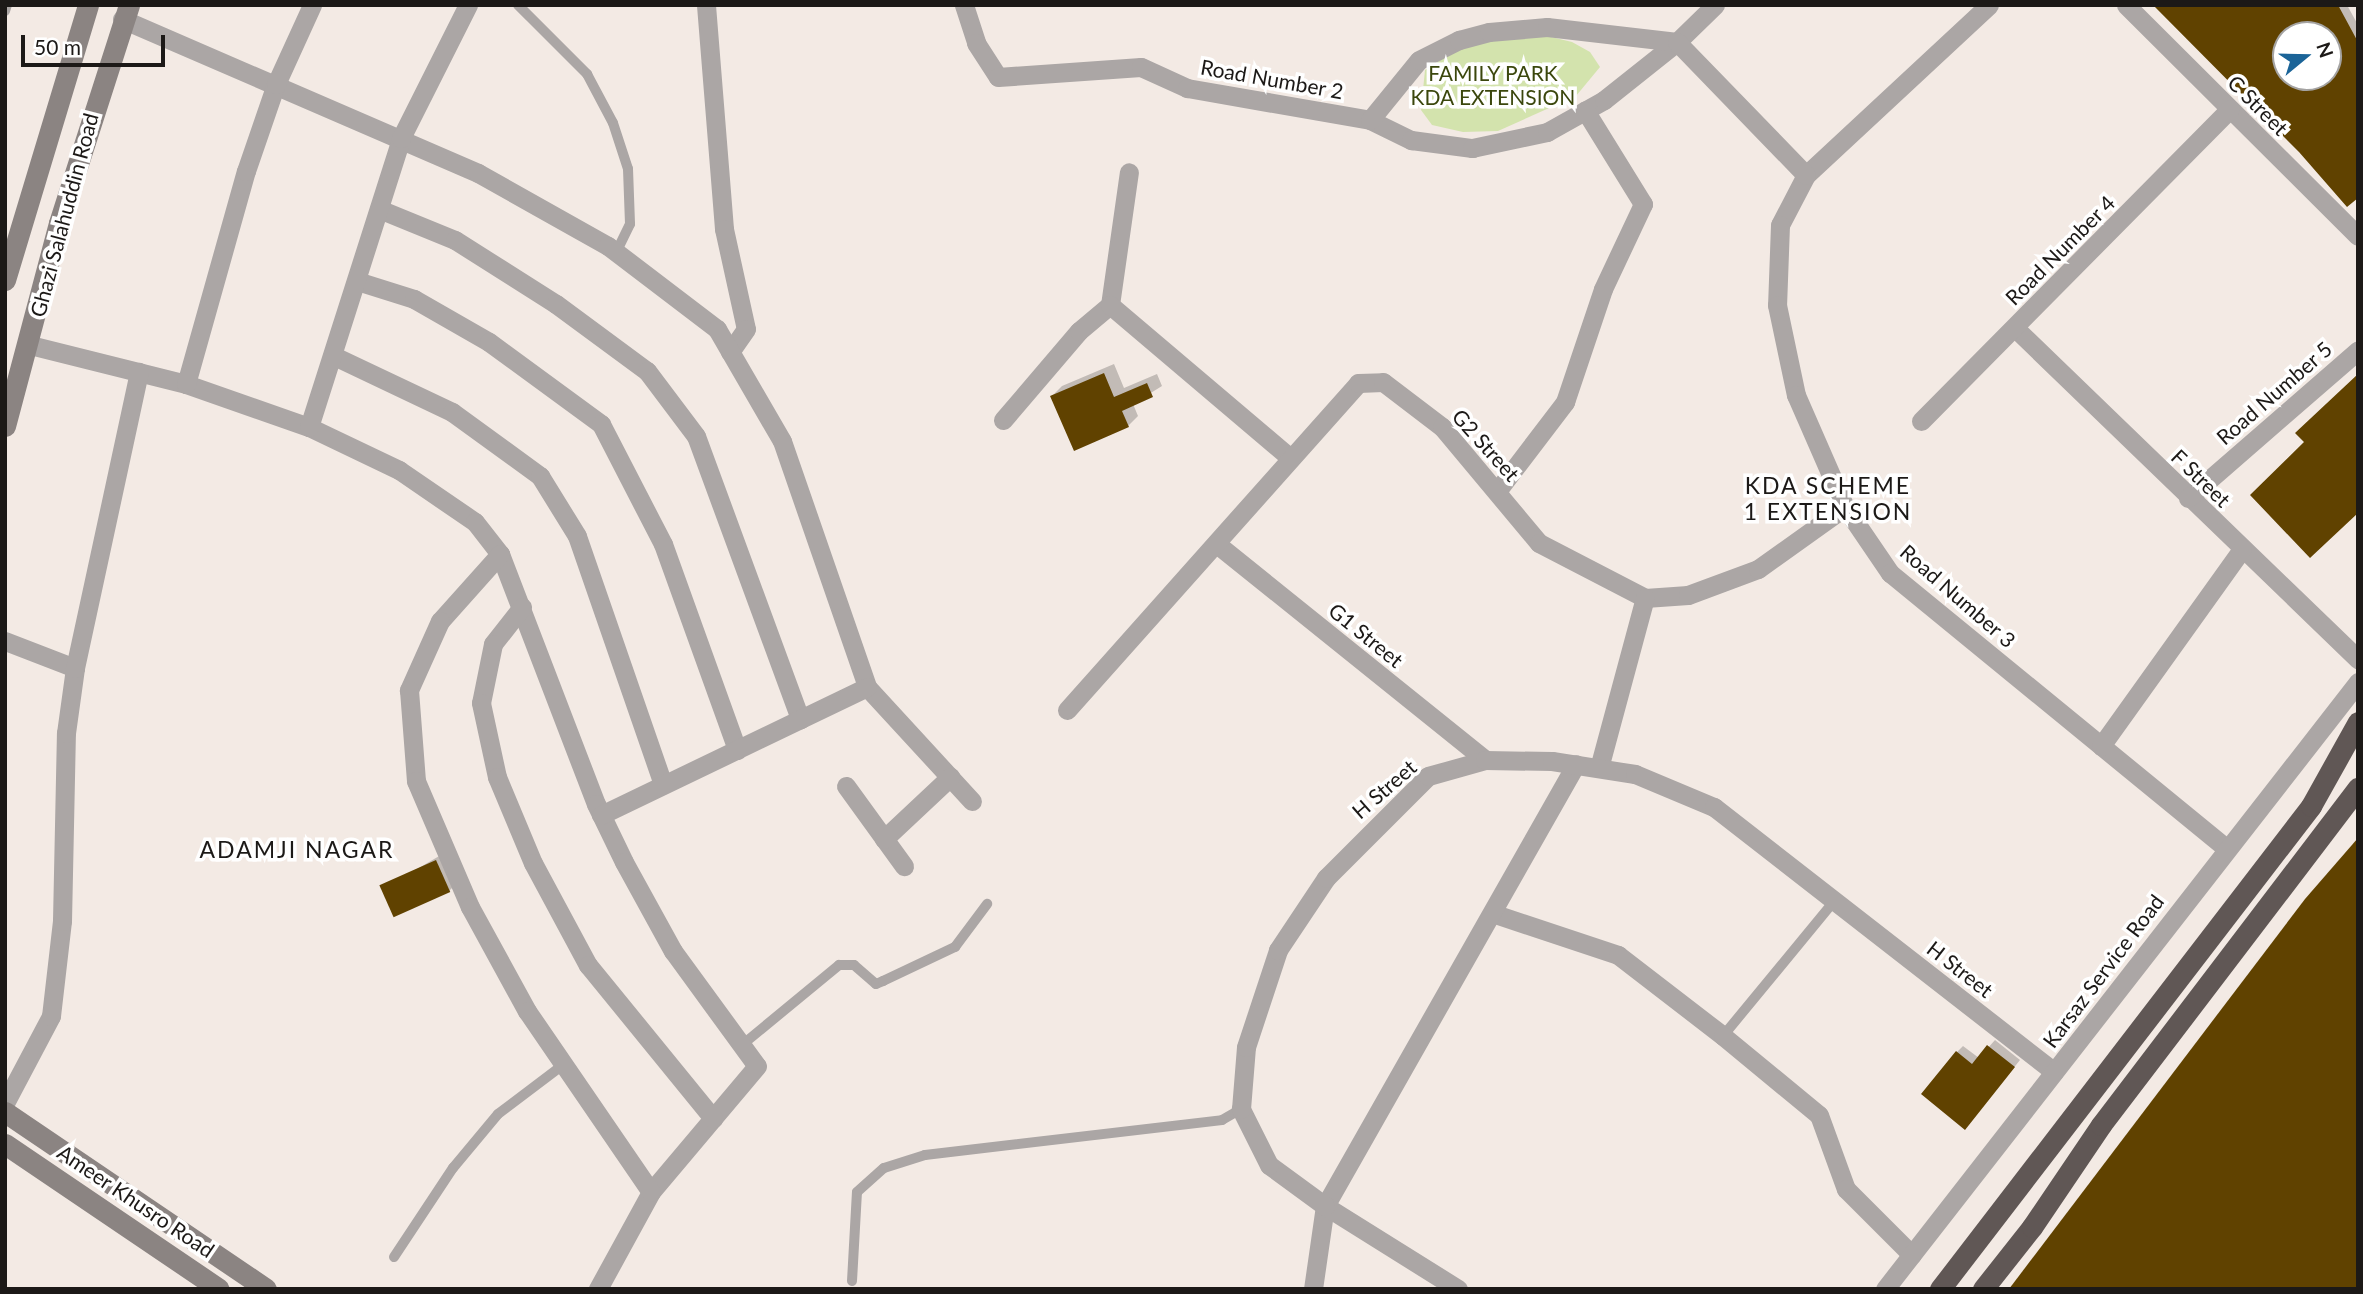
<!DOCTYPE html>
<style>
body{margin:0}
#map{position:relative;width:2363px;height:1294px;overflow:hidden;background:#f3eae4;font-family:Lato,sans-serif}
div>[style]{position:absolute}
.green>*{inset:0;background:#d3e3ad}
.shadow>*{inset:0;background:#0003}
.building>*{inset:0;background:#604200;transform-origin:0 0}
.lane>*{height:10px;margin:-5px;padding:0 5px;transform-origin:5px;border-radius:5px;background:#aba6a5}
.street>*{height:19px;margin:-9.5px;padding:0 9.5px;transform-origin:9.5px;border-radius:9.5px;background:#aba6a5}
.secondary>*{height:21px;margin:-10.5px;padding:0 10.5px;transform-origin:10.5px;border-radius:10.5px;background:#8b8482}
.highway>*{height:21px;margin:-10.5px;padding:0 10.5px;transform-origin:10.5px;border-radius:10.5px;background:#605755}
span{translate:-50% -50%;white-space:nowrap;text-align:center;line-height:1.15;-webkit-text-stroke:7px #fff;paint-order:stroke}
.park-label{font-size:21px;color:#3b470d}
.street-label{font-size:21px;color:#1c1917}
.neighbourhood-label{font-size:23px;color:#1c1917;letter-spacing:2px}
.frame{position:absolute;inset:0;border:7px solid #1c1917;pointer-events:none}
.north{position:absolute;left:2272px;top:21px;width:70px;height:70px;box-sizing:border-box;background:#fff;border:2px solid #a4a3a2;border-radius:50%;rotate:71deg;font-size:19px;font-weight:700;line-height:28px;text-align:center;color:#1c1917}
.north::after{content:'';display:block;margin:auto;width:24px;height:32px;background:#1b6498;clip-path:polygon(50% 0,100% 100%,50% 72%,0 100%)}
.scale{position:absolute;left:21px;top:35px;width:144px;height:32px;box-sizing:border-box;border:4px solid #1c1917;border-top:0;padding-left:9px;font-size:21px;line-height:24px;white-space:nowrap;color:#1c1917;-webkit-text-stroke:5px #fff;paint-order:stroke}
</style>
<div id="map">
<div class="green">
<div style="clip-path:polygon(1547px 36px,1572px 42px,1590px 52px,1600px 67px,1576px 96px,1498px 131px,1463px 132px,1432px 125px,1421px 110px,1425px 70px,1453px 52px,1483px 41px)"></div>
</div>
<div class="shadow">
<div style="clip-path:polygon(evenodd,2155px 5px,2347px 5px,2358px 25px,2358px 196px,2301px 151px,2155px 5px,2286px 35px,2328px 35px,2328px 77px,2286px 77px,2286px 35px)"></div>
<div style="clip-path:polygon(1114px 364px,1124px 388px,1157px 374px,1162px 386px,1133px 404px,1138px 416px,1128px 426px,1052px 396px,1062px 386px)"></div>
<div style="clip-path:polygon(446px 852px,459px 881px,449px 891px,383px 889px)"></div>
<div style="clip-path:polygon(1995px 1040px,2020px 1060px,1971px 1121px,1957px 1052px,1963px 1046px,1979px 1058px)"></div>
</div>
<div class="building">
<div style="clip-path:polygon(evenodd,2153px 5px,2338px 5px,2358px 42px,2358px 198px,2347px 207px,2299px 152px,2153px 5px,2286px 35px,2328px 35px,2328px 77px,2286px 77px,2286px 35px)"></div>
<div style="clip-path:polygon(1104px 373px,1114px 397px,1147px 383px,1153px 397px,1122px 411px,1129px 427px,1074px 451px,1050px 396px)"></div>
<div style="clip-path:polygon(2358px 374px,2358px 513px,2310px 558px,2250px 495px,2304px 442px,2295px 433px)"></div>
<div style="clip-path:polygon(2358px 838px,2358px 1289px,2009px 1289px,2305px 899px)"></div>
<div style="left:436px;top:860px;width:35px;height:62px;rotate:66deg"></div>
<div style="clip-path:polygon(1987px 1045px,2015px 1067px,1965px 1130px,1921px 1094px,1956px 1051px,1972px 1064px)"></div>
</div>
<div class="lane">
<div style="left:518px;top:5px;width:98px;rotate:45deg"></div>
<div style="left:587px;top:74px;width:55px;rotate:62deg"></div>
<div style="left:613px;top:123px;width:48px;rotate:71.9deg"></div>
<div style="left:628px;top:169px;width:55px;rotate:87.9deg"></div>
<div style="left:630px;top:224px;width:32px;rotate:116deg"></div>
<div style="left:5px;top:11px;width:6px;rotate:-72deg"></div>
<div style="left:1723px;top:1036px;width:176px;rotate:-50.5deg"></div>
<div style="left:742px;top:1045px;width:126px;rotate:-39.5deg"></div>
<div style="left:839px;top:965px;width:15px"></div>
<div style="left:854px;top:965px;width:29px;rotate:41deg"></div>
<div style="left:876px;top:984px;width:8px;rotate:-23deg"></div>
<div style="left:883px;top:981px;width:80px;rotate:-25.3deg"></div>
<div style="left:955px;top:947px;width:54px;rotate:-53.3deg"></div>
<div style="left:394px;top:1257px;width:107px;rotate:-56.5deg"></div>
<div style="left:453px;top:1168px;width:70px;rotate:-50.2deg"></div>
<div style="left:498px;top:1114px;width:83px;rotate:-37.1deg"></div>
<div style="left:852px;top:1281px;width:89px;rotate:-86.8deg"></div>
<div style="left:857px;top:1192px;width:36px;rotate:-42deg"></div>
<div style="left:884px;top:1168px;width:43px;rotate:-17.6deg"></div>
<div style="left:925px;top:1155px;width:299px;rotate:-6.7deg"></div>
<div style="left:1222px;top:1120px;width:22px;rotate:-30deg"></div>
</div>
<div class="street">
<div style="left:706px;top:5px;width:225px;rotate:85.4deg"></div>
<div style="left:724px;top:229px;width:102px;rotate:77.6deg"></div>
<div style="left:746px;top:329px;width:28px;rotate:125deg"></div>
<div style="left:964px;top:5px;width:40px;rotate:72deg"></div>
<div style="left:976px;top:43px;width:40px;rotate:57.1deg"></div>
<div style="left:998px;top:77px;width:143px;rotate:-4deg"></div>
<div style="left:1141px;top:67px;width:51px;rotate:24.5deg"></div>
<div style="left:1187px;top:88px;width:186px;rotate:9.9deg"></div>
<div style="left:1370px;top:120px;width:46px;rotate:26deg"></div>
<div style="left:1411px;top:140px;width:62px;rotate:7.5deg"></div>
<div style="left:1472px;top:148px;width:77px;rotate:-12deg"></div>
<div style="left:1547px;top:132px;width:65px;rotate:-29.3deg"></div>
<div style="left:1604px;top:100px;width:93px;rotate:-38.5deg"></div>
<div style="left:1677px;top:42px;width:53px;rotate:-44.2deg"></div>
<div style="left:1989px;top:5px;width:250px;rotate:137.1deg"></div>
<div style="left:1806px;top:175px;width:56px;rotate:117.5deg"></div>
<div style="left:1780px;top:225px;width:80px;rotate:92.1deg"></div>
<div style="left:1777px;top:305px;width:92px;rotate:78.1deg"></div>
<div style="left:1796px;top:395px;width:122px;rotate:66.4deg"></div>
<div style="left:1845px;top:507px;width:80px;rotate:55.7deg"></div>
<div style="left:1890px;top:573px;width:434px;rotate:39.3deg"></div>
<div style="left:2126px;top:5px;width:327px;rotate:44.9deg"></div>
<div style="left:122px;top:19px;width:388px;rotate:23.4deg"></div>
<div style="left:478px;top:173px;width:149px;rotate:29.3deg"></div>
<div style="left:608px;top:246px;width:137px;rotate:37.3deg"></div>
<div style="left:717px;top:329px;width:129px;rotate:59.9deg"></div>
<div style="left:782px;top:441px;width:260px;rotate:70.9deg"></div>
<div style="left:867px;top:687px;width:155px;rotate:47.4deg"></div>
<div style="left:1370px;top:120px;width:77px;rotate:-50.8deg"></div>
<div style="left:1419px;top:60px;width:45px;rotate:-26.6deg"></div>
<div style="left:1459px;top:40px;width:31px;rotate:-15deg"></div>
<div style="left:1489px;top:32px;width:58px;rotate:-4.9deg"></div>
<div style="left:1547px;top:27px;width:131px;rotate:6.6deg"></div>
<div style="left:1677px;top:42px;width:185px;rotate:45.9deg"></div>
<div style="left:379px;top:209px;width:82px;rotate:22.2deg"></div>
<div style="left:455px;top:240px;width:120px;rotate:32.4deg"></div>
<div style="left:556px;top:304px;width:113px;rotate:36.4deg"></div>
<div style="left:647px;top:371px;width:81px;rotate:53deg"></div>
<div style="left:696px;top:436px;width:302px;rotate:69.8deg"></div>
<div style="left:357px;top:281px;width:60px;rotate:17.5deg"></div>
<div style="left:414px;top:299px;width:86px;rotate:29.8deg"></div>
<div style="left:489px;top:342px;width:139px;rotate:36.2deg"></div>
<div style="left:601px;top:424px;width:135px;rotate:62.7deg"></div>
<div style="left:663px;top:544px;width:219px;rotate:70.2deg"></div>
<div style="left:1110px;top:305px;width:134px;rotate:-81.9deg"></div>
<div style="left:2015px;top:328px;width:477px;rotate:44deg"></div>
<div style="left:30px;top:345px;width:161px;rotate:14deg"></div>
<div style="left:186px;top:384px;width:130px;rotate:19.3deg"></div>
<div style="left:309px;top:427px;width:100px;rotate:25.5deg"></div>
<div style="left:399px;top:470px;width:92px;rotate:34.4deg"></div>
<div style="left:475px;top:522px;width:41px;rotate:52deg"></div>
<div style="left:500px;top:554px;width:268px;rotate:69deg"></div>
<div style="left:596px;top:804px;width:64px;rotate:64.2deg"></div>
<div style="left:624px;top:862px;width:102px;rotate:61.2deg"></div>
<div style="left:673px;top:951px;width:142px;rotate:53.9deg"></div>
<div style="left:757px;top:1066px;width:165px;rotate:130.1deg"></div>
<div style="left:651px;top:1192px;width:111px;rotate:118.7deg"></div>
<div style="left:334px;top:356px;width:131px;rotate:25.4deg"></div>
<div style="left:452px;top:412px;width:109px;rotate:36deg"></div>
<div style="left:540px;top:476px;width:70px;rotate:58.3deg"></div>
<div style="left:577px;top:536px;width:263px;rotate:70.9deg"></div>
<div style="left:186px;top:384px;width:221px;rotate:-74.3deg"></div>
<div style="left:246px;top:171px;width:92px;rotate:-71deg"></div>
<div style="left:276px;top:84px;width:87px;rotate:-65.5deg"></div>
<div style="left:1003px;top:420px;width:117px;rotate:-49.5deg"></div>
<div style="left:1079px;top:331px;width:40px;rotate:-40deg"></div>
<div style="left:1110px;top:305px;width:235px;rotate:40.3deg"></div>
<div style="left:1921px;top:421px;width:439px;rotate:-45.3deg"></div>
<div style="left:309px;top:427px;width:303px;rotate:-72.3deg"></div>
<div style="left:401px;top:138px;width:149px;rotate:-63.3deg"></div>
<div style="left:1498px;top:490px;width:111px;rotate:-52.7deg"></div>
<div style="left:1565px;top:402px;width:119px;rotate:-71.4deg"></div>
<div style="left:1603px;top:289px;width:94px;rotate:-64.8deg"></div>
<div style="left:1643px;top:204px;width:110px;rotate:-121.7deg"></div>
<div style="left:2188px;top:498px;width:225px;rotate:-41deg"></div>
<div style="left:1218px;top:545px;width:343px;rotate:38.8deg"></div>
<div style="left:500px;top:554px;width:90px;rotate:131.8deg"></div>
<div style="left:440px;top:621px;width:76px;rotate:114.2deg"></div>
<div style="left:409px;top:690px;width:91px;rotate:85.6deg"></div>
<div style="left:416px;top:781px;width:137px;rotate:66.8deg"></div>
<div style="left:470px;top:907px;width:119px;rotate:61.3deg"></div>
<div style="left:527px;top:1011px;width:219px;rotate:55.6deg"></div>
<div style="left:522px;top:607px;width:47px;rotate:128.1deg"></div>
<div style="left:493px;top:644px;width:60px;rotate:101.5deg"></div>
<div style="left:481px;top:703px;width:76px;rotate:77.8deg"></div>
<div style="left:497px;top:777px;width:93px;rotate:67.3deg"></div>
<div style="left:533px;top:863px;width:116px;rotate:61.7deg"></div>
<div style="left:588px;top:965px;width:198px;rotate:50.8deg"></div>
<div style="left:5px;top:641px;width:75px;rotate:21.1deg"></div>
<div style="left:1067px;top:710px;width:438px;rotate:-48.3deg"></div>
<div style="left:1358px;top:383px;width:25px;rotate:-2deg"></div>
<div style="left:1383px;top:382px;width:74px;rotate:37.3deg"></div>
<div style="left:1442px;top:427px;width:151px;rotate:50.1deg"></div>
<div style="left:1539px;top:543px;width:119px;rotate:27.4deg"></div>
<div style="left:1645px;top:598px;width:43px;rotate:-4deg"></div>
<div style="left:1688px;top:595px;width:75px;rotate:-20.4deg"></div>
<div style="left:1758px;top:569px;width:107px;rotate:-35.5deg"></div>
<div style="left:2101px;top:746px;width:242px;rotate:-54.4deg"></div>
<div style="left:1599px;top:768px;width:176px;rotate:-74.9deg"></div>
<div style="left:846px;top:786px;width:99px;rotate:54.1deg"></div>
<div style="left:601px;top:815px;width:295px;rotate:-25.7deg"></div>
<div style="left:884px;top:839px;width:91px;rotate:-43.2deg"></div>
<div style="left:1492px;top:913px;width:133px;rotate:18.4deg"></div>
<div style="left:1618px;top:955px;width:133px;rotate:37.6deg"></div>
<div style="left:1723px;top:1036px;width:124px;rotate:39.5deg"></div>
<div style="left:1819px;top:1115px;width:79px;rotate:70deg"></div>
<div style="left:1846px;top:1189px;width:93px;rotate:45deg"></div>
<div style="left:5px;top:1103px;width:98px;rotate:-62.1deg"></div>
<div style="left:51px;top:1016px;width:96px;rotate:-83.4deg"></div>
<div style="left:62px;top:921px;width:188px;rotate:-88.8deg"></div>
<div style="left:66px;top:733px;width:66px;rotate:-82.1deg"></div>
<div style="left:75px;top:668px;width:303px;rotate:-77.8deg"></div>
<div style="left:1313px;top:1289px;width:84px;rotate:-81.8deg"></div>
<div style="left:1325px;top:1206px;width:508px;rotate:-60.41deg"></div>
<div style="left:1458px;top:1289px;width:157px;rotate:-148deg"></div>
<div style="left:1325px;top:1206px;width:69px;rotate:-143.8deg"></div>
<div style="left:1269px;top:1165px;width:63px;rotate:-116.6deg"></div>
<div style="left:1241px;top:1109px;width:62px;rotate:-85.4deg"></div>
<div style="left:1246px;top:1047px;width:102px;rotate:-71.7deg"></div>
<div style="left:1278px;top:950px;width:87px;rotate:-56.3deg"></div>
<div style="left:1326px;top:878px;width:144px;rotate:-45deg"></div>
<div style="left:1428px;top:776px;width:59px;rotate:-15.7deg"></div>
<div style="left:1485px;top:760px;width:67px;rotate:0.9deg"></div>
<div style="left:1552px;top:761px;width:84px;rotate:8.9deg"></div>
<div style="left:1635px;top:774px;width:86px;rotate:22.7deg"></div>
<div style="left:1714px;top:807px;width:431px;rotate:37.9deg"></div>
<div style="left:1885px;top:1289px;width:770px;rotate:-52.07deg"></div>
</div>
<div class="secondary">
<div style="left:5px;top:280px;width:287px;rotate:-73.2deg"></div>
<div style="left:5px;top:426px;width:210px;rotate:-75.1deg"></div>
<div style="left:59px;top:223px;width:229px;rotate:-72.2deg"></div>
<div style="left:5px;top:1112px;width:315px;rotate:34.1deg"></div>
<div style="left:5px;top:1144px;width:258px;rotate:34.1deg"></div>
</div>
<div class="highway">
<div style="left:1940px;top:1289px;width:609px;rotate:-52.47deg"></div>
<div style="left:2311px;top:806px;width:96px;rotate:-60.8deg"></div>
<div style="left:1983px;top:1289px;width:79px;rotate:-51.7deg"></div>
<div style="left:2032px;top:1227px;width:123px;rotate:-55.9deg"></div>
<div style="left:2101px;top:1125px;width:424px;rotate:-52.7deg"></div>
</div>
<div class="park-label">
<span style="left:1493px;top:85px">FAMILY PARK<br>KDA EXTENSION</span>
</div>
<div class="street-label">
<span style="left:1272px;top:79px;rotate:10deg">Road Number 2</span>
<span style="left:2258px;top:105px;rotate:45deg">C Street</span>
<span style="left:64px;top:215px;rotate:-75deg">Ghazi Salahuddin Road</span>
<span style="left:2060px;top:250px;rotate:-45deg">Road Number 4</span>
<span style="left:2274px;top:393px;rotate:-41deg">Road Number 5</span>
<span style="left:1486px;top:445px;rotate:48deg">G2 Street</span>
<span style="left:2201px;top:478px;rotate:44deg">F Street</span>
<span style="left:1958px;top:596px;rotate:41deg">Road Number 3</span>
<span style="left:1366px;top:635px;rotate:39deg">G1 Street</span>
<span style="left:1384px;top:789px;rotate:-41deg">H Street</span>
<span style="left:1960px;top:969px;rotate:38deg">H Street</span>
<span style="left:2103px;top:971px;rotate:-53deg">Karsaz Service Road</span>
<span style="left:136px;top:1201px;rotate:34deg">Ameer Khusro Road</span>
</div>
<div class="neighbourhood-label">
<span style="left:1828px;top:498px">KDA SCHEME<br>1 EXTENSION</span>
<span style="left:297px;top:849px">ADAMJI NAGAR</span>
</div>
<div class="frame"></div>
<div class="north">N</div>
<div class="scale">50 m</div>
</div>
